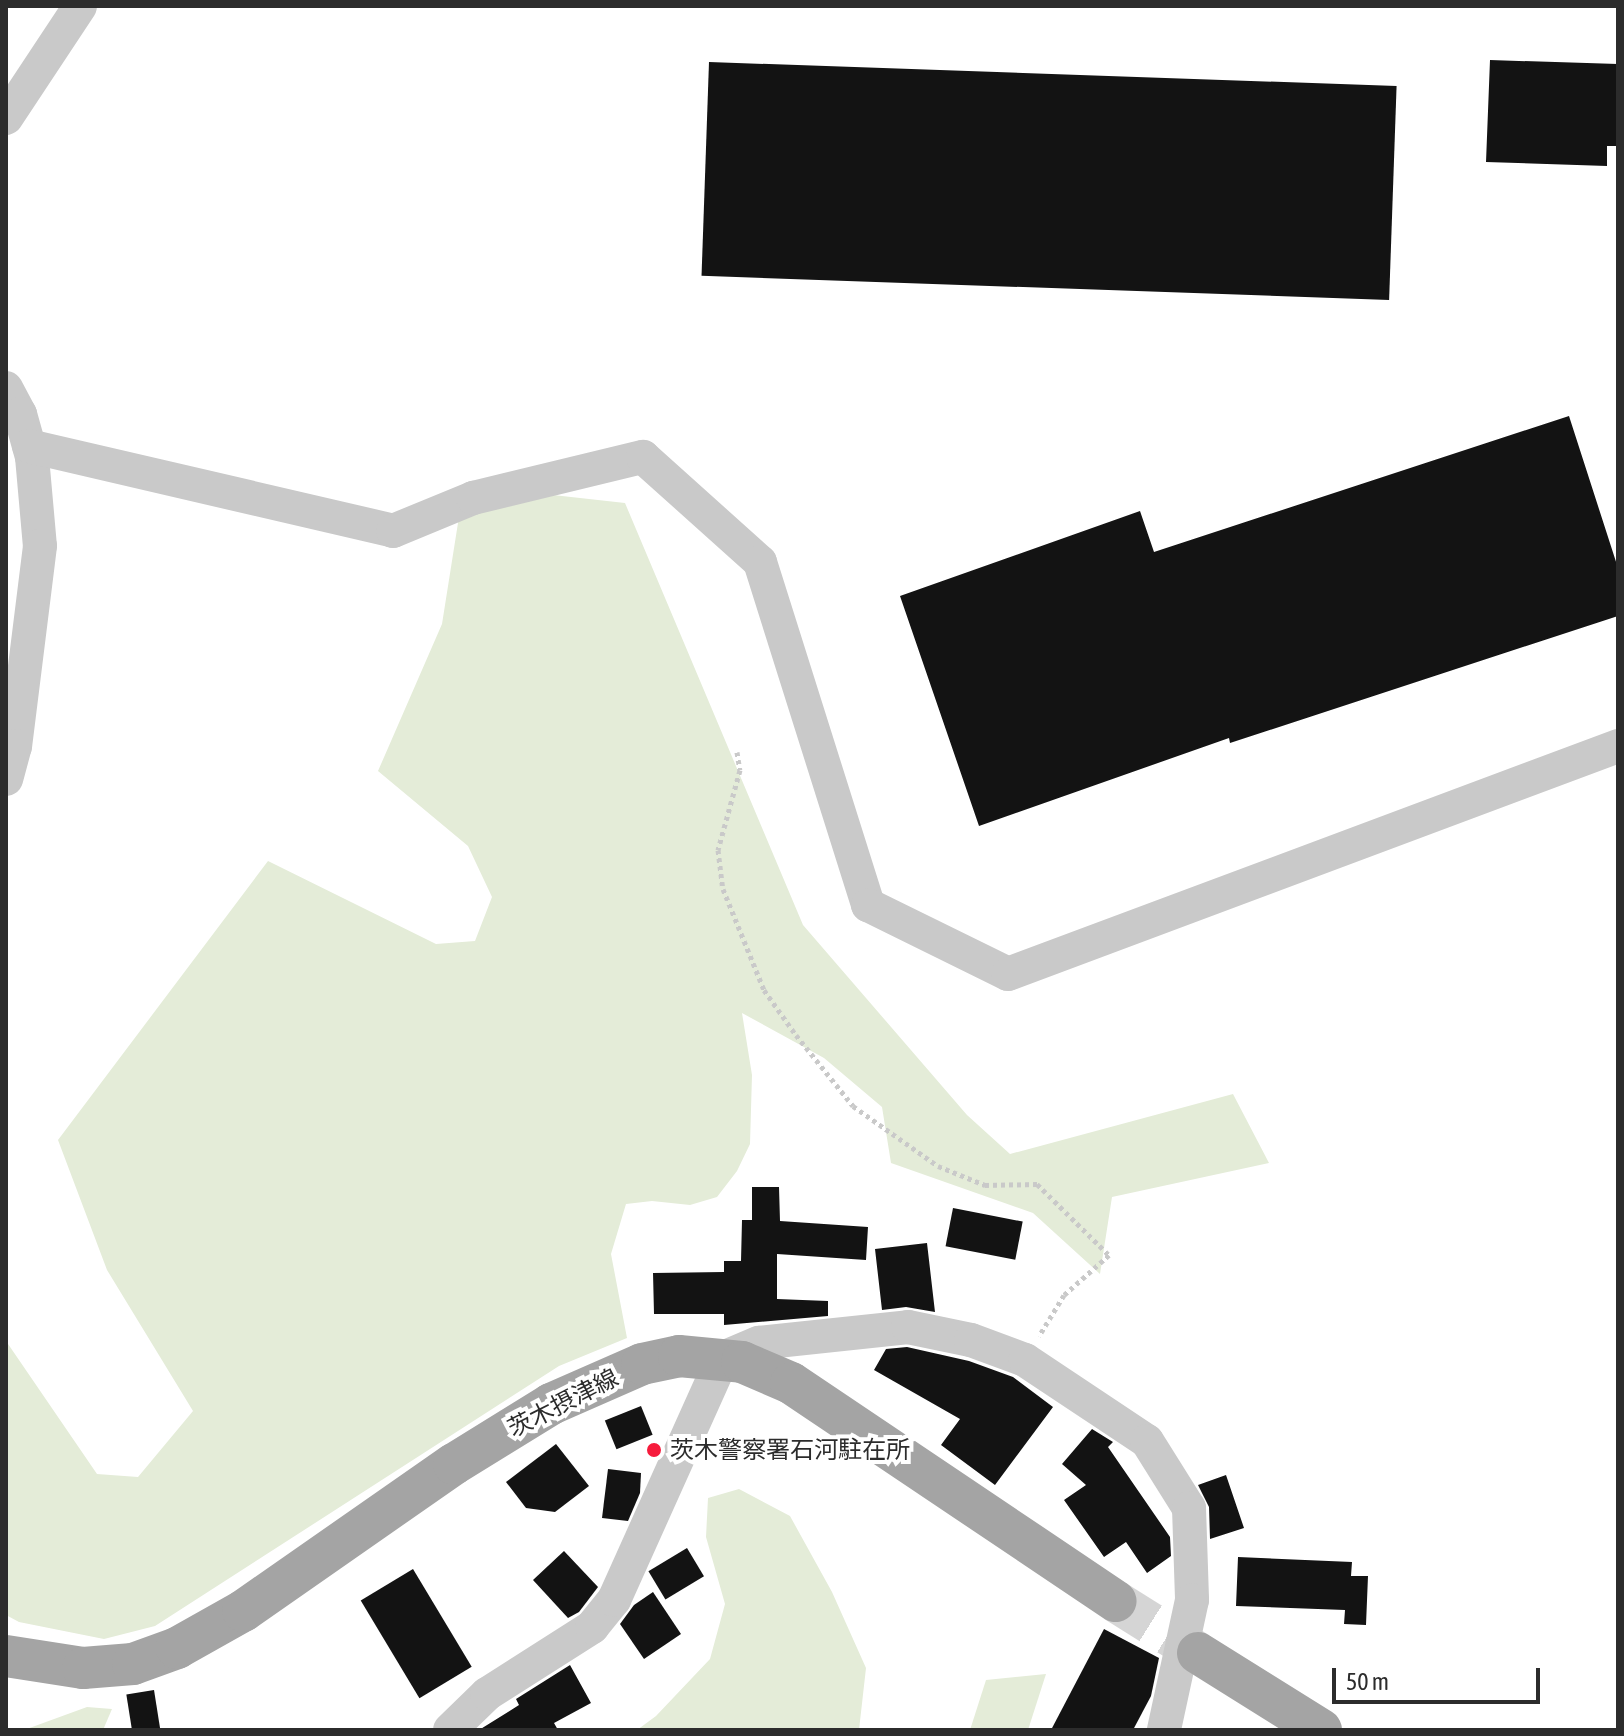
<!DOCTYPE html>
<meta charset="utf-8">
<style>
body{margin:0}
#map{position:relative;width:1624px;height:1736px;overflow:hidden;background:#fff;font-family:"Asap Condensed","Noto Sans JP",sans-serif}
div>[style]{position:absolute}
.green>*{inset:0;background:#e4ecd8}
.building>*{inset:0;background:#131313;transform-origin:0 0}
.major-tunnel>*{height:42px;margin-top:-21px;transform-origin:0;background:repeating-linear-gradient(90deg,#d5d5d5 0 42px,transparent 0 63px)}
.path>*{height:5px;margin-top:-2.5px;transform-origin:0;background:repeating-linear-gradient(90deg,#c9c9c9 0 4px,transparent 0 8px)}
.minor>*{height:34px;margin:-17px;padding:0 17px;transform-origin:17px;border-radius:17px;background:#c9c9c9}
.major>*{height:42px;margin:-21px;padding:0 21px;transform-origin:21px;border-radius:21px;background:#a4a4a4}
.dots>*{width:22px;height:22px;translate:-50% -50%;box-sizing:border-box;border:4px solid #fff;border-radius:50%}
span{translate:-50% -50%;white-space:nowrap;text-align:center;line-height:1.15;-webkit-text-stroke:8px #fff;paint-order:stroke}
.street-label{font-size:24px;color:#2c2c2c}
.poi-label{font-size:24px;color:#2c2c2c}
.left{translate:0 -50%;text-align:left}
.frame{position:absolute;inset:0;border:8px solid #2c2c2c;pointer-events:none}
.scale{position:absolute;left:1332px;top:1668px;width:208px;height:36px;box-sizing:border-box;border:4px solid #2c2c2c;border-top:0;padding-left:10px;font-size:24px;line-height:28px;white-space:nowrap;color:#2c2c2c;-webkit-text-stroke:6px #fff;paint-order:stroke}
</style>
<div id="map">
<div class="green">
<div style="clip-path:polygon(464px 485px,625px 503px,803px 925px,967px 1115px,1010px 1154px,1233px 1094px,1269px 1163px,1112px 1197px,1100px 1274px,1033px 1213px,891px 1163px,882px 1107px,824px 1058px,742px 1013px,752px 1075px,750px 1144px,737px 1171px,717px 1197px,690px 1205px,652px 1201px,626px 1204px,611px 1254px,627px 1338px,559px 1366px,155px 1626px,104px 1639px,19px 1622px,6px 1615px,6px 1341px,97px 1474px,138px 1477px,193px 1411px,107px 1270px,58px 1140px,268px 861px,436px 944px,475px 941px,492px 897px,468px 846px,378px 771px,442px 624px)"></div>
<div style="clip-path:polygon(739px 1489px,790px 1516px,832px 1592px,866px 1668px,859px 1730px,637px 1730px,656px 1716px,710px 1659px,725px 1604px,706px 1537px,708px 1498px)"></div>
<div style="clip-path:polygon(1046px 1674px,1028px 1730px,970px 1730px,986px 1680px)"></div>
<div style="clip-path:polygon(87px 1707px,112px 1709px,103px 1730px,24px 1730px)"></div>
</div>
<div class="building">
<div style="clip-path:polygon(1490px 60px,1618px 64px,1618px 146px,1607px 146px,1607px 166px,1486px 162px)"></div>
<div style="left:709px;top:62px;width:688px;height:214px;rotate:2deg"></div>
<div style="clip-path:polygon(1569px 416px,1618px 568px,1618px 616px,1230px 743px,1229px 738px,979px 826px,900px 596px,1140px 511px,1154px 552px)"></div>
<div style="clip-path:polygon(752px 1187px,779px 1187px,780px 1221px,868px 1227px,866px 1260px,777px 1254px,777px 1299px,828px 1301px,828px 1316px,724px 1325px,724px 1314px,654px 1314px,653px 1273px,724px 1272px,724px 1261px,741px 1261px,742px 1220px,752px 1220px)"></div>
<div style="left:953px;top:1208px;width:71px;height:39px;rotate:11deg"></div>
<div style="clip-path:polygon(927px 1243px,935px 1312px,906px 1307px,882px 1310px,875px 1249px)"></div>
<div style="clip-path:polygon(907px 1347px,969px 1361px,1013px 1377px,1053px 1407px,995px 1485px,941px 1445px,960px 1419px,874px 1370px,886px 1349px)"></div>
<div style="left:641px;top:1406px;width:31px;height:39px;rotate:68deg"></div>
<div style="clip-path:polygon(1092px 1429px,1113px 1442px,1108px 1447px,1170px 1537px,1171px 1556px,1147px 1573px,1126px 1542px,1104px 1557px,1064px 1500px,1086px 1485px,1062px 1464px)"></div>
<div style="clip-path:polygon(556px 1444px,589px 1486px,555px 1512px,526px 1508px,506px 1482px)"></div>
<div style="clip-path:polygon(608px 1469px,641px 1473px,640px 1493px,628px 1521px,602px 1518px)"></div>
<div style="clip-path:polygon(1226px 1475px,1244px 1528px,1210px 1539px,1209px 1507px,1198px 1485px)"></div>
<div style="left:687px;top:1548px;width:33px;height:45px;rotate:59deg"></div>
<div style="clip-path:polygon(564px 1551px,598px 1587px,579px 1612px,568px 1618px,533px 1580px)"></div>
<div style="clip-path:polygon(1238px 1557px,1352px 1562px,1351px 1576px,1368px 1576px,1366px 1625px,1344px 1624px,1345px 1610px,1236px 1606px)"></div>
<div style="left:413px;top:1569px;width:114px;height:61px;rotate:59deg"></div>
<div style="clip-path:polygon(653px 1592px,681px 1634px,644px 1659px,620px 1624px,634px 1605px)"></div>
<div style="clip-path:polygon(1104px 1629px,1159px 1658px,1151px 1696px,1133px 1730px,1051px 1730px)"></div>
<div style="clip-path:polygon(570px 1665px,591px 1703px,554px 1723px,558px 1730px,479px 1730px,519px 1705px,516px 1699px)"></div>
<div style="left:154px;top:1690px;width:40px;height:28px;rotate:81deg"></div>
</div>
<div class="major-tunnel">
<div style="left:1115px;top:1601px;width:98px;rotate:32.1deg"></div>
</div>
<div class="path">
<div style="left:737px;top:752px;width:18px;rotate:81deg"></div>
<div style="left:740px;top:770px;width:83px;rotate:105.4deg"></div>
<div style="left:718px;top:850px;width:39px;rotate:83deg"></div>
<div style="left:723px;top:889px;width:109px;rotate:67.9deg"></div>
<div style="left:764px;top:990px;width:55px;rotate:54.6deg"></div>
<div style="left:796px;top:1035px;width:91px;rotate:51.2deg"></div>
<div style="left:853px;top:1106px;width:104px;rotate:35.2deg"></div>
<div style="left:938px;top:1166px;width:51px;rotate:22deg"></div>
<div style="left:985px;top:1185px;width:52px;rotate:-1.1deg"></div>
<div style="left:1037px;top:1184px;width:101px;rotate:44.6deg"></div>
<div style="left:1109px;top:1255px;width:60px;rotate:138.4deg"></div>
<div style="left:1064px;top:1295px;width:48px;rotate:121.4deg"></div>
</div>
<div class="minor">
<div style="left:6px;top:118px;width:134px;rotate:-56.5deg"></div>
<div style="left:6px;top:388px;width:30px;rotate:62deg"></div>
<div style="left:20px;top:414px;width:45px;rotate:74.4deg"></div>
<div style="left:32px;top:457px;width:89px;rotate:84.9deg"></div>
<div style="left:40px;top:546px;width:202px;rotate:97.1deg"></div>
<div style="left:15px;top:746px;width:34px;rotate:105deg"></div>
<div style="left:29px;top:446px;width:374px;rotate:13.1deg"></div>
<div style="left:393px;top:531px;width:87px;rotate:-22.4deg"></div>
<div style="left:473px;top:498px;width:175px;rotate:-13.6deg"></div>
<div style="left:643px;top:457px;width:157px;rotate:41.9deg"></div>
<div style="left:760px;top:562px;width:360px;rotate:72.5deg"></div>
<div style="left:868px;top:905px;width:156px;rotate:26.2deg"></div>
<div style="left:1008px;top:974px;width:651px;rotate:-20.49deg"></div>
<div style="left:450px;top:1730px;width:52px;rotate:-44.2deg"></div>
<div style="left:487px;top:1694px;width:125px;rotate:-32.5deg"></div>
<div style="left:592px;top:1627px;width:35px;rotate:-51deg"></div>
<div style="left:614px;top:1600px;width:265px;rotate:-65.8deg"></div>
<div style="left:723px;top:1358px;width:39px;rotate:-23deg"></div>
<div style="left:759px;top:1343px;width:150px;rotate:-6.1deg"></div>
<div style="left:908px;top:1327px;width:64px;rotate:11.7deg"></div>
<div style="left:971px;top:1340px;width:58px;rotate:20.3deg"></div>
<div style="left:1025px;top:1360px;width:146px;rotate:33.6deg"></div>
<div style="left:1147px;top:1441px;width:79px;rotate:57.9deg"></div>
<div style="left:1189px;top:1508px;width:92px;rotate:88.1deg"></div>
<div style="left:1192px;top:1600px;width:133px;rotate:102.2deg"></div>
</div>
<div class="major">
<div style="left:1198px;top:1653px;width:145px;rotate:32deg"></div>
<div style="left:6px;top:1656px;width:78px;rotate:8.9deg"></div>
<div style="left:83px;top:1668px;width:50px;rotate:-4.6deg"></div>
<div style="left:133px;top:1664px;width:47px;rotate:-20deg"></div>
<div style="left:177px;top:1648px;width:76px;rotate:-29.3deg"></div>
<div style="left:243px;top:1611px;width:257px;rotate:-34.9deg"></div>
<div style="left:454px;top:1464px;width:114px;rotate:-31.7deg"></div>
<div style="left:551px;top:1404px;width:99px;rotate:-23.7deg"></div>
<div style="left:642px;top:1364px;width:38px;rotate:-12deg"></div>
<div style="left:679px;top:1356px;width:63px;rotate:5.4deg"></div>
<div style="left:742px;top:1362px;width:53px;rotate:23.2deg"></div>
<div style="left:791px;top:1383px;width:391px;rotate:33.9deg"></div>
</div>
<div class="dots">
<div style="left:654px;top:1450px;background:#f61b3c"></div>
</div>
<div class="street-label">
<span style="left:563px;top:1403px;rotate:-27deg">茨木摂津線</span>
</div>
<div class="poi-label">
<span class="left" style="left:670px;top:1450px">茨木警察署石河駐在所</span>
</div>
<div class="frame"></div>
<div class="scale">50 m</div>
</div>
